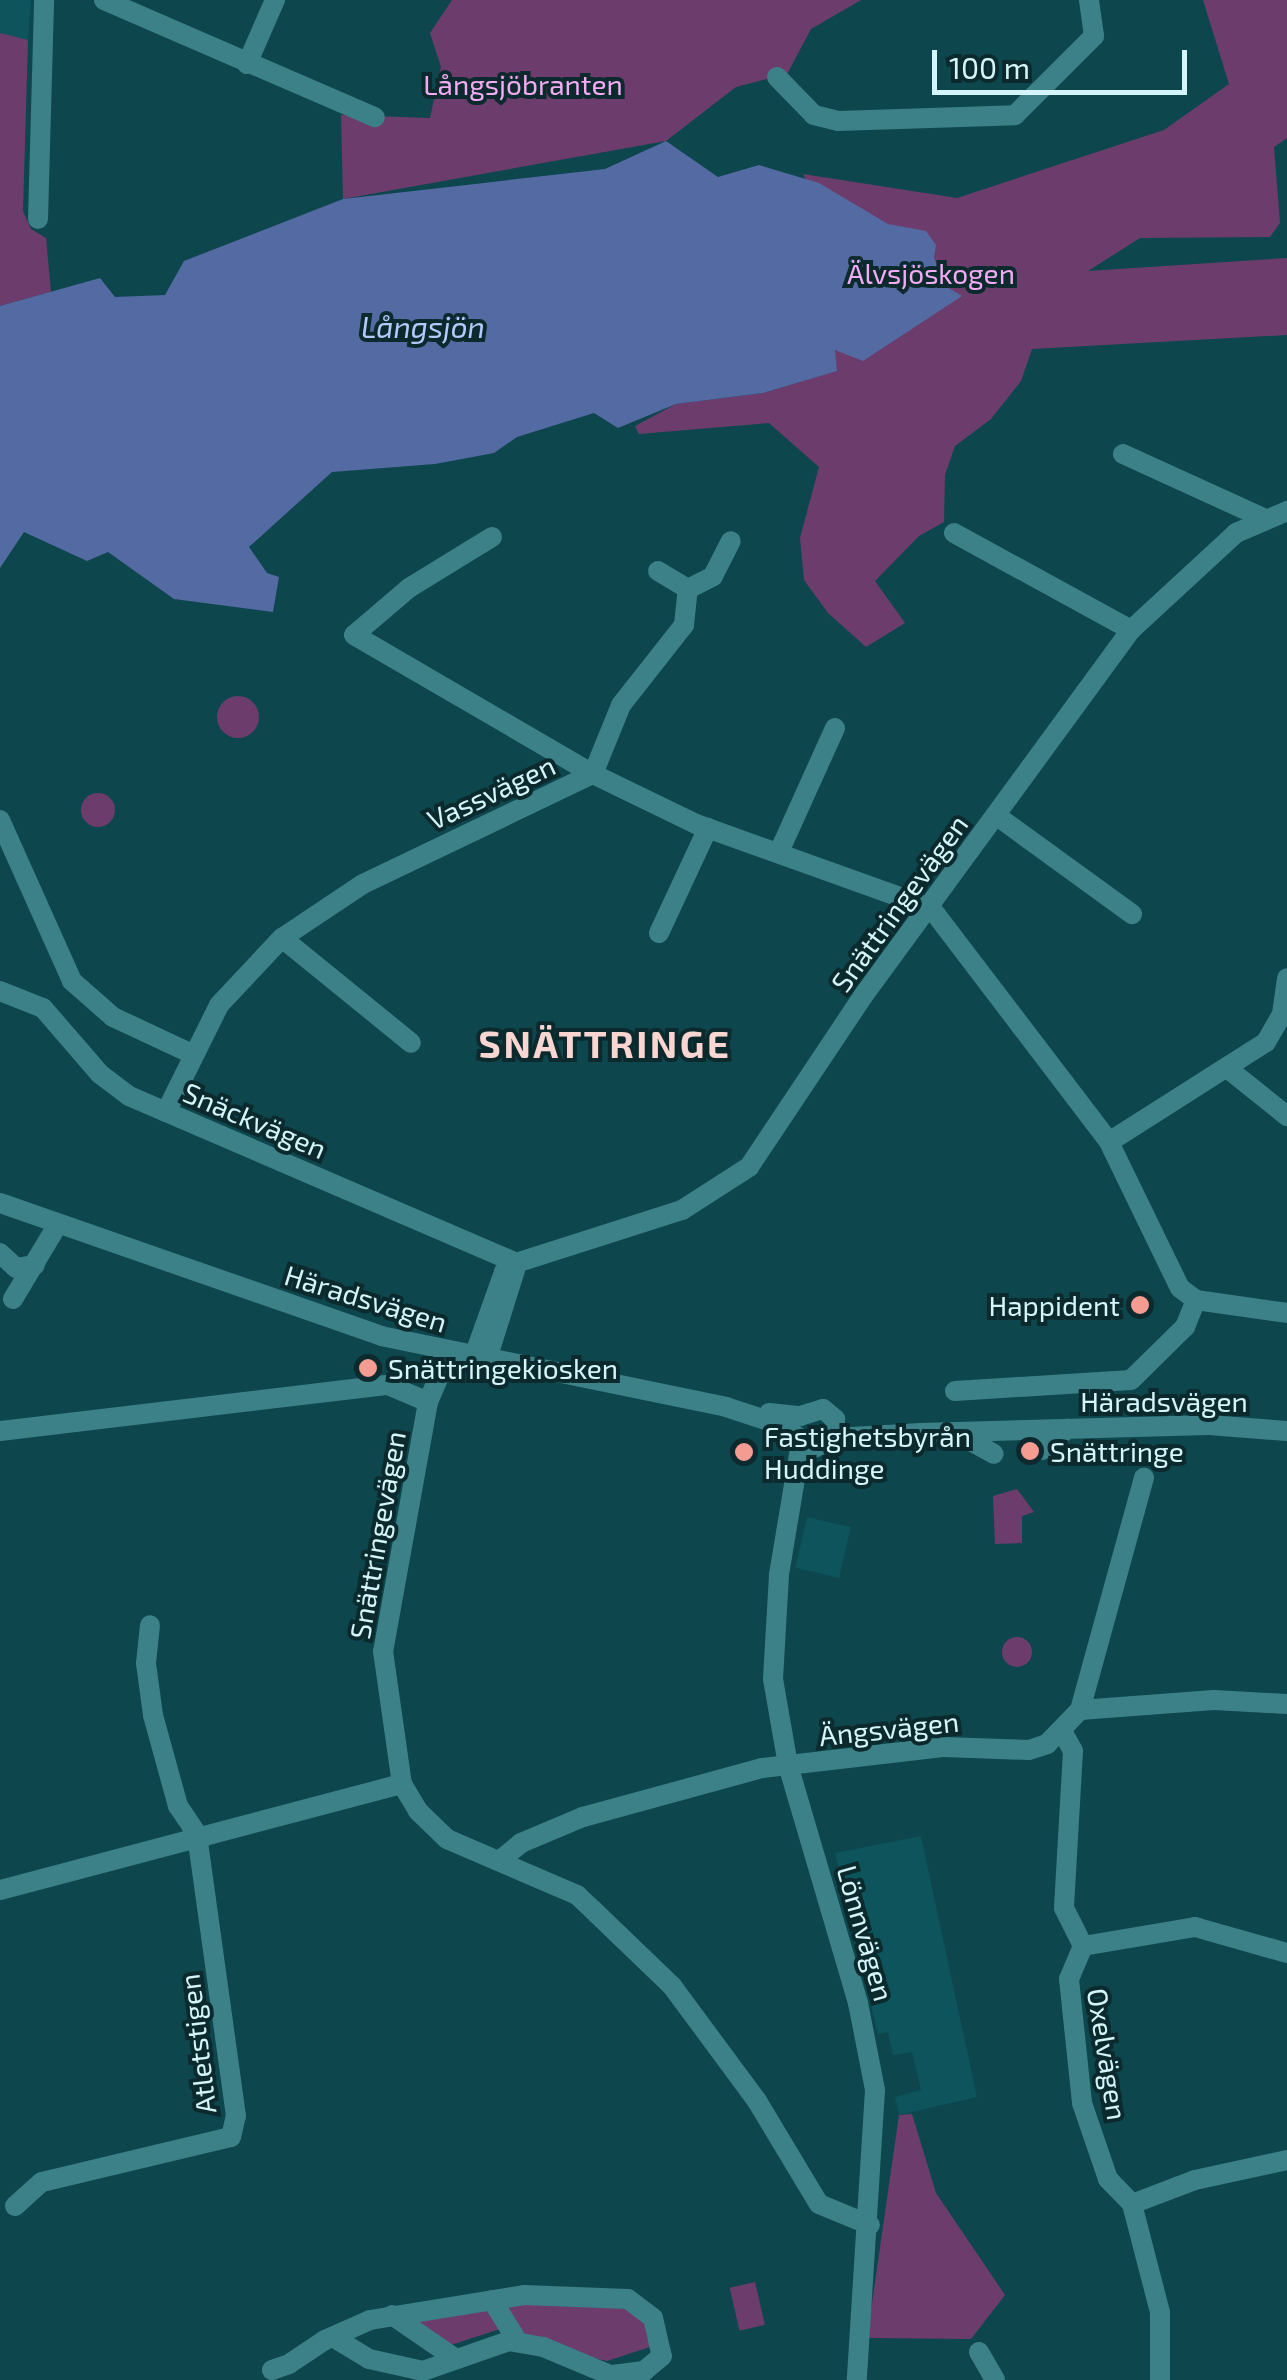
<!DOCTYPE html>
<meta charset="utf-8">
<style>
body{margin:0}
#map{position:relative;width:1287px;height:2380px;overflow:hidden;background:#0e464d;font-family:"Exo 2",sans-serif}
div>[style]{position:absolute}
.built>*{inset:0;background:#0d545c;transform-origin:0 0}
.green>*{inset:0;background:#6c3d6c;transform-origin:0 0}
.round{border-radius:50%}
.water>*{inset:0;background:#536aa3}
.minor>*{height:20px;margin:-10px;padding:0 10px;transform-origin:10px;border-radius:10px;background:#3c8088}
.dots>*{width:28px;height:28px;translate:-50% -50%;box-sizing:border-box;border:5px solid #0c2a2d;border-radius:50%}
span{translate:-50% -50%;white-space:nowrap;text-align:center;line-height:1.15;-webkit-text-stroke:8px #0c2a2d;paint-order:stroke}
.park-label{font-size:28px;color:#f3abf3}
.street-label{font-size:28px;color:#d4f5fa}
.poi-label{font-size:28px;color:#d4f5fa}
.right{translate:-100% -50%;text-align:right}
.left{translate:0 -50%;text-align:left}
.water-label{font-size:30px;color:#b4c9fc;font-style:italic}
.district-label{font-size:38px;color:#f9d6d2;font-weight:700;letter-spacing:2.5px}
.scale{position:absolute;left:932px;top:50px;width:255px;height:45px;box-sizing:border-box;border:5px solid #d4f5fa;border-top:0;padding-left:12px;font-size:30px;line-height:35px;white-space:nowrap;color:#d4f5fa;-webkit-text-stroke:8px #0c2a2d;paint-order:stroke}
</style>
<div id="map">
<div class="built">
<div style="clip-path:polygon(0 0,31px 0,28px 40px,16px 51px,0 52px)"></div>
<div style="left:807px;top:1517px;width:45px;height:52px;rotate:13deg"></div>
<div style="clip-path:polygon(921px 1836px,977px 2097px,899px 2115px,895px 2097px,921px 2090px,912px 2052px,893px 2055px,888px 2032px,878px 2034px,835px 1853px)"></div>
</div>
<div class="green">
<div style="clip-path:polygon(452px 0,861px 0,811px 29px,787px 74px,736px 87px,666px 141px,343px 199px,341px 115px,430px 118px,441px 67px,430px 33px)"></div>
<div style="clip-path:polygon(1203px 0,1287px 0,1287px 138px,1274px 147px,1280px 223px,1270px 237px,1140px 238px,1088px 271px,1287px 258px,1287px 335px,1032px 349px,1021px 381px,991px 419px,955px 446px,945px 475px,944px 522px,919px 536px,875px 581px,905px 623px,866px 647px,828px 613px,804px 580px,800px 538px,819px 467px,769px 423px,639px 434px,635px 426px,676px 404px,763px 393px,836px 371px,834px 350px,851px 351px,849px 279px,803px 174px,957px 198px,1164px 130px,1229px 84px)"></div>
<div style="clip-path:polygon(0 33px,28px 40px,23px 211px,31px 229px,46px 238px,51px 292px,0 306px)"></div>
<div class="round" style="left:217px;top:696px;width:42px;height:42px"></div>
<div class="round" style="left:81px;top:793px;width:34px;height:34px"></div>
<div style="clip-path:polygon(1017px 1489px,1034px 1512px,1022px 1516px,1022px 1543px,995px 1544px,993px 1496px)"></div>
<div class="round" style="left:1002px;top:1637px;width:30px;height:30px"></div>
<div style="clip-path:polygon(912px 2114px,936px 2193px,1005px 2295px,971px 2339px,867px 2338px,899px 2115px)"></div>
<div style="left:755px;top:2282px;width:44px;height:26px;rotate:77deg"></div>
<div style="clip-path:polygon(500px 2303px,628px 2304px,652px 2325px,653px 2346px,607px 2361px,583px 2356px,518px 2336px)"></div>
<div style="clip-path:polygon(486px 2304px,503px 2328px,448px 2346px,407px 2319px)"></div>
</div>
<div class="water">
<div style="clip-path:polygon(666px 141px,718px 177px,759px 165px,819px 183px,888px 224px,926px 231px,936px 245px,934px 258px,947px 287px,962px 296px,863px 361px,835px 350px,837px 371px,763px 393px,676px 404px,618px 428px,594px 413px,517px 437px,494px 453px,435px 464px,332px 472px,249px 547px,267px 573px,279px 577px,273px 612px,174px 599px,108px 552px,87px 561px,24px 532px,0 568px,0 306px,100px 278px,115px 297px,165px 295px,184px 261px,343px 199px,605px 169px)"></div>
</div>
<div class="minor">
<div style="left:104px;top:0;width:295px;rotate:23.4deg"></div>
<div style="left:247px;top:64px;width:70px;rotate:-66.4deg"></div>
<div style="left:777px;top:77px;width:53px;rotate:45.8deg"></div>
<div style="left:814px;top:115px;width:25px;rotate:14deg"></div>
<div style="left:838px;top:121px;width:177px;rotate:-1.9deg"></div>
<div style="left:1015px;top:115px;width:112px;rotate:-45deg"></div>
<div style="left:1094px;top:36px;width:36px;rotate:-98deg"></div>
<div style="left:38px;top:219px;width:219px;rotate:-88.4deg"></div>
<div style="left:1123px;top:454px;width:152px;rotate:24.5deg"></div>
<div style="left:954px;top:533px;width:202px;rotate:28.7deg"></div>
<div style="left:492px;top:537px;width:97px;rotate:148.4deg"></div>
<div style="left:409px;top:588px;width:72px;rotate:139.5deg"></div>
<div style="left:354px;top:635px;width:276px;rotate:30.2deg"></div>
<div style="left:593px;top:774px;width:114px;rotate:25.9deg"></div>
<div style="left:696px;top:824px;width:250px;rotate:19.7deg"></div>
<div style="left:931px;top:908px;width:294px;rotate:52.7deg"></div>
<div style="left:1109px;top:1142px;width:162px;rotate:64.1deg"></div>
<div style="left:1180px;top:1288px;width:20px;rotate:37deg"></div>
<div style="left:1196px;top:1300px;width:92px;rotate:8.1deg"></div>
<div style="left:658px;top:571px;width:35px;rotate:31deg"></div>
<div style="left:997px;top:816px;width:167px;rotate:36deg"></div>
<div style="left:0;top:820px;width:176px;rotate:65.9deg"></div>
<div style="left:72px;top:981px;width:55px;rotate:41.3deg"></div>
<div style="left:113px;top:1017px;width:85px;rotate:25.1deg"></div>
<div style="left:779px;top:852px;width:136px;rotate:-65.7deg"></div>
<div style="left:659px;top:933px;width:116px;rotate:-65deg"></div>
<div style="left:282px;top:938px;width:166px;rotate:39.1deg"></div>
<div style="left:0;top:991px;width:46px;rotate:21.6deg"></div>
<div style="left:43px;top:1008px;width:87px;rotate:49.2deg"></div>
<div style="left:100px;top:1074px;width:36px;rotate:37deg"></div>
<div style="left:129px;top:1096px;width:421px;rotate:23.3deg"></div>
<div style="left:1227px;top:1068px;width:77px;rotate:38.7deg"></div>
<div style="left:166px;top:1112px;width:119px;rotate:-63.6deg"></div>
<div style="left:219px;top:1005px;width:92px;rotate:-46.8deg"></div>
<div style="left:282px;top:938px;width:97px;rotate:-33.7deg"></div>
<div style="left:363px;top:884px;width:255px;rotate:-25.6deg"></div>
<div style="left:593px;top:774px;width:74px;rotate:-67.9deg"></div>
<div style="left:621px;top:705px;width:102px;rotate:-51.8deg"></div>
<div style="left:684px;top:625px;width:36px;rotate:-84deg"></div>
<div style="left:688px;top:589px;width:28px;rotate:-27deg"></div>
<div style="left:713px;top:576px;width:39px;rotate:-63deg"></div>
<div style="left:1109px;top:1142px;width:186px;rotate:-32.5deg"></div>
<div style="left:1266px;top:1042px;width:32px;rotate:-60deg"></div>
<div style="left:1282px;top:1014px;width:36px;rotate:-82deg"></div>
<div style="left:0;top:1203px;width:404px;rotate:19.2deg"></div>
<div style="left:381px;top:1336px;width:352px;rotate:11.6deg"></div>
<div style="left:726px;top:1407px;width:61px;rotate:18.1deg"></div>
<div style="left:784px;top:1426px;width:36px;rotate:39deg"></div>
<div style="left:812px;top:1449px;width:25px;rotate:-26deg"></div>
<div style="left:835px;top:1438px;width:86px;rotate:-3.3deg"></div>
<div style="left:921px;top:1433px;width:288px;rotate:-1.6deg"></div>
<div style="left:1209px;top:1425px;width:78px;rotate:4.4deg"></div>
<div style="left:0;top:1253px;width:22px;rotate:43deg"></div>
<div style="left:16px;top:1268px;width:19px;rotate:-9deg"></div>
<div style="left:13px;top:1299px;width:87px;rotate:-59deg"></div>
<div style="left:449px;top:1353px;width:53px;rotate:113.2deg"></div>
<div style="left:428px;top:1402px;width:253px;rotate:100.2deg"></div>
<div style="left:383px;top:1651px;width:134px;rotate:81.9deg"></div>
<div style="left:402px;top:1784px;width:31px;rotate:59deg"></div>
<div style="left:418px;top:1811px;width:40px;rotate:44deg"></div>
<div style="left:447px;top:1839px;width:142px;rotate:23.3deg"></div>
<div style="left:577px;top:1895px;width:22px;rotate:43deg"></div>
<div style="left:593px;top:1910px;width:110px;rotate:43.9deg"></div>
<div style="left:672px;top:1986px;width:143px;rotate:53.5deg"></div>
<div style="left:757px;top:2101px;width:120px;rotate:59deg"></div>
<div style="left:819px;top:2204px;width:55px;rotate:22.4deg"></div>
<div style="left:474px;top:1356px;width:89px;rotate:-70.3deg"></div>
<div style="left:504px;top:1272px;width:15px;rotate:-37deg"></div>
<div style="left:516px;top:1263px;width:174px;rotate:-17.7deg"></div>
<div style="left:682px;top:1210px;width:80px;rotate:-32.7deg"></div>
<div style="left:749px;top:1167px;width:206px;rotate:-56.3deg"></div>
<div style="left:863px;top:996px;width:454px;rotate:-53.8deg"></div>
<div style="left:1131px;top:630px;width:143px;rotate:-42.7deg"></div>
<div style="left:1236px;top:533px;width:56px;rotate:-23.3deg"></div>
<div style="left:487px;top:1359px;width:93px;rotate:-72.5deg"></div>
<div style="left:955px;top:1391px;width:176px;rotate:-3.6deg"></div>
<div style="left:1131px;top:1380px;width:76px;rotate:-44.5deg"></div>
<div style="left:1185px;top:1327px;width:29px;rotate:-68deg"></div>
<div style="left:769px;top:1413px;width:31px;rotate:6deg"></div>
<div style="left:800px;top:1416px;width:24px;rotate:-17deg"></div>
<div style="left:823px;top:1409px;width:16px;rotate:40deg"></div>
<div style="left:835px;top:1419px;width:19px;rotate:90deg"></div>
<div style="left:0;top:1431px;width:391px;rotate:-6.8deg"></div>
<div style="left:388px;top:1385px;width:43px;rotate:23deg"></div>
<div style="left:956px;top:1433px;width:43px;rotate:28.9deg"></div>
<div style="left:801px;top:1443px;width:134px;rotate:99.5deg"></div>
<div style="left:779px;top:1575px;width:104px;rotate:93.3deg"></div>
<div style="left:773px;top:1679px;width:87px;rotate:80.1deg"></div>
<div style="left:788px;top:1765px;width:248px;rotate:73.6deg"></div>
<div style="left:858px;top:2003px;width:89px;rotate:78.9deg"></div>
<div style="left:875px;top:2090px;width:291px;rotate:93.6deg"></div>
<div style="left:1042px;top:1450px;width:33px;rotate:-40deg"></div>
<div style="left:1080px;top:1710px;width:241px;rotate:-74.6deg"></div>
<div style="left:1062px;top:1731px;width:23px;rotate:61deg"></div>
<div style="left:1073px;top:1751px;width:157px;rotate:93.3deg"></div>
<div style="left:1064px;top:1908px;width:42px;rotate:63.4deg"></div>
<div style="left:1083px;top:1946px;width:36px;rotate:113deg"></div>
<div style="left:1069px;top:1979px;width:125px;rotate:84deg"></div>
<div style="left:1082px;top:2103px;width:80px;rotate:71.1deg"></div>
<div style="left:1108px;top:2179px;width:35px;rotate:46deg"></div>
<div style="left:1132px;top:2204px;width:112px;rotate:75.5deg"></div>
<div style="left:1160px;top:2312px;width:68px;rotate:90deg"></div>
<div style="left:499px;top:1861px;width:28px;rotate:-39deg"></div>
<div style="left:521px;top:1843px;width:67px;rotate:-22.8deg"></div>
<div style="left:583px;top:1817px;width:186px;rotate:-15.3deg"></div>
<div style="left:762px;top:1768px;width:182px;rotate:-6.6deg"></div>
<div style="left:943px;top:1747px;width:86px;rotate:2deg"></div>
<div style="left:1029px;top:1750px;width:19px;rotate:-18deg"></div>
<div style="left:1047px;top:1744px;width:47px;rotate:-45.9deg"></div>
<div style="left:1080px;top:1710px;width:134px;rotate:-4.3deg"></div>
<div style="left:1214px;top:1700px;width:73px;rotate:3.1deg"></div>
<div style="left:0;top:1890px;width:416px;rotate:-14.8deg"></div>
<div style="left:1083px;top:1946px;width:114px;rotate:-9.6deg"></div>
<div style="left:1195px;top:1927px;width:96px;rotate:15.8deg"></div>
<div style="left:1132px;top:2204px;width:67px;rotate:-20.9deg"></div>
<div style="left:1195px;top:2180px;width:94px;rotate:-12.3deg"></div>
<div style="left:15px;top:2206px;width:36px;rotate:-42deg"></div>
<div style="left:42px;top:2182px;width:194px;rotate:-13.4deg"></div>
<div style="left:231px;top:2137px;width:22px;rotate:-77deg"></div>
<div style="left:236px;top:2116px;width:285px;rotate:-97.9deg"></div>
<div style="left:197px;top:1834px;width:34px;rotate:-124deg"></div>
<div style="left:178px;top:1806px;width:94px;rotate:-105.4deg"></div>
<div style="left:153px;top:1715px;width:52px;rotate:-97.7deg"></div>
<div style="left:146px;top:1663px;width:38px;rotate:-84deg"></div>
<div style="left:492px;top:2300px;width:49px;rotate:58.2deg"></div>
<div style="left:392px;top:2315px;width:78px;rotate:34.5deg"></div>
<div style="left:979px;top:2352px;width:32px;rotate:60deg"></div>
<div style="left:272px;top:2370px;width:18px;rotate:-19deg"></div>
<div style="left:289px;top:2364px;width:43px;rotate:-33.7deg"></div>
<div style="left:325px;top:2340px;width:49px;rotate:-24deg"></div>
<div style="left:370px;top:2320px;width:156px;rotate:-9.2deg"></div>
<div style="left:524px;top:2295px;width:104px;rotate:2.2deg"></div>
<div style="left:628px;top:2299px;width:31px;rotate:37deg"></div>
<div style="left:653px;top:2318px;width:39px;rotate:77deg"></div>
<div style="left:662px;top:2356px;width:23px;rotate:140deg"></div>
<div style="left:644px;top:2371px;width:34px;rotate:173deg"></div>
<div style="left:610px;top:2375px;width:73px;rotate:-157.3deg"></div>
<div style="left:543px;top:2347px;width:35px;rotate:-170deg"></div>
<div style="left:509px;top:2341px;width:91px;rotate:160.8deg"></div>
<div style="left:423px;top:2371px;width:55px;rotate:-167.5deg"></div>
<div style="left:369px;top:2359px;width:42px;rotate:-148.6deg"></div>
</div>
<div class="dots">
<div style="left:1140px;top:1305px;background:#f59c92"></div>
<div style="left:368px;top:1368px;background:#f59c92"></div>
<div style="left:1030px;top:1451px;background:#f59c92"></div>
<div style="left:744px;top:1452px;background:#f59c92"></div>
</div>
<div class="park-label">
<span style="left:523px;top:84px">Långsjöbranten</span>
<span style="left:931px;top:273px">Älvsjöskogen</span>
</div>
<div class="street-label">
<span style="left:491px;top:792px;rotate:-25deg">Vassvägen</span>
<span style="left:899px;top:903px;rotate:-54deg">Snättringevägen</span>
<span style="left:255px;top:1120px;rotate:23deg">Snäckvägen</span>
<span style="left:366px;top:1298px;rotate:17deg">Häradsvägen</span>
<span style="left:1164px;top:1401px">Häradsvägen</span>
<span style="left:377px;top:1535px;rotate:-80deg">Snättringevägen</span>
<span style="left:889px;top:1728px;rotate:-6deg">Ängsvägen</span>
<span style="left:866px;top:1933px;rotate:74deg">Lönnvägen</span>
<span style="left:197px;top:2044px;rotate:-97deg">Atletstigen</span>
<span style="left:1108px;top:2054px;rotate:81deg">Oxelvägen</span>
</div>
<div class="poi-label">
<span class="right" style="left:1120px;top:1305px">Happident</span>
<span class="left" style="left:388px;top:1368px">Snättringekiosken</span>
<span class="left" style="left:764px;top:1452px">Fastighetsbyrån<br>Huddinge</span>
<span class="left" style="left:1050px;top:1451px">Snättringe</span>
</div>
<div class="water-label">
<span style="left:423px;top:326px">Långsjön</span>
</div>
<div class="district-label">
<span style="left:605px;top:1044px">SNÄTTRINGE</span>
</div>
<div class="scale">100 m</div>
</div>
